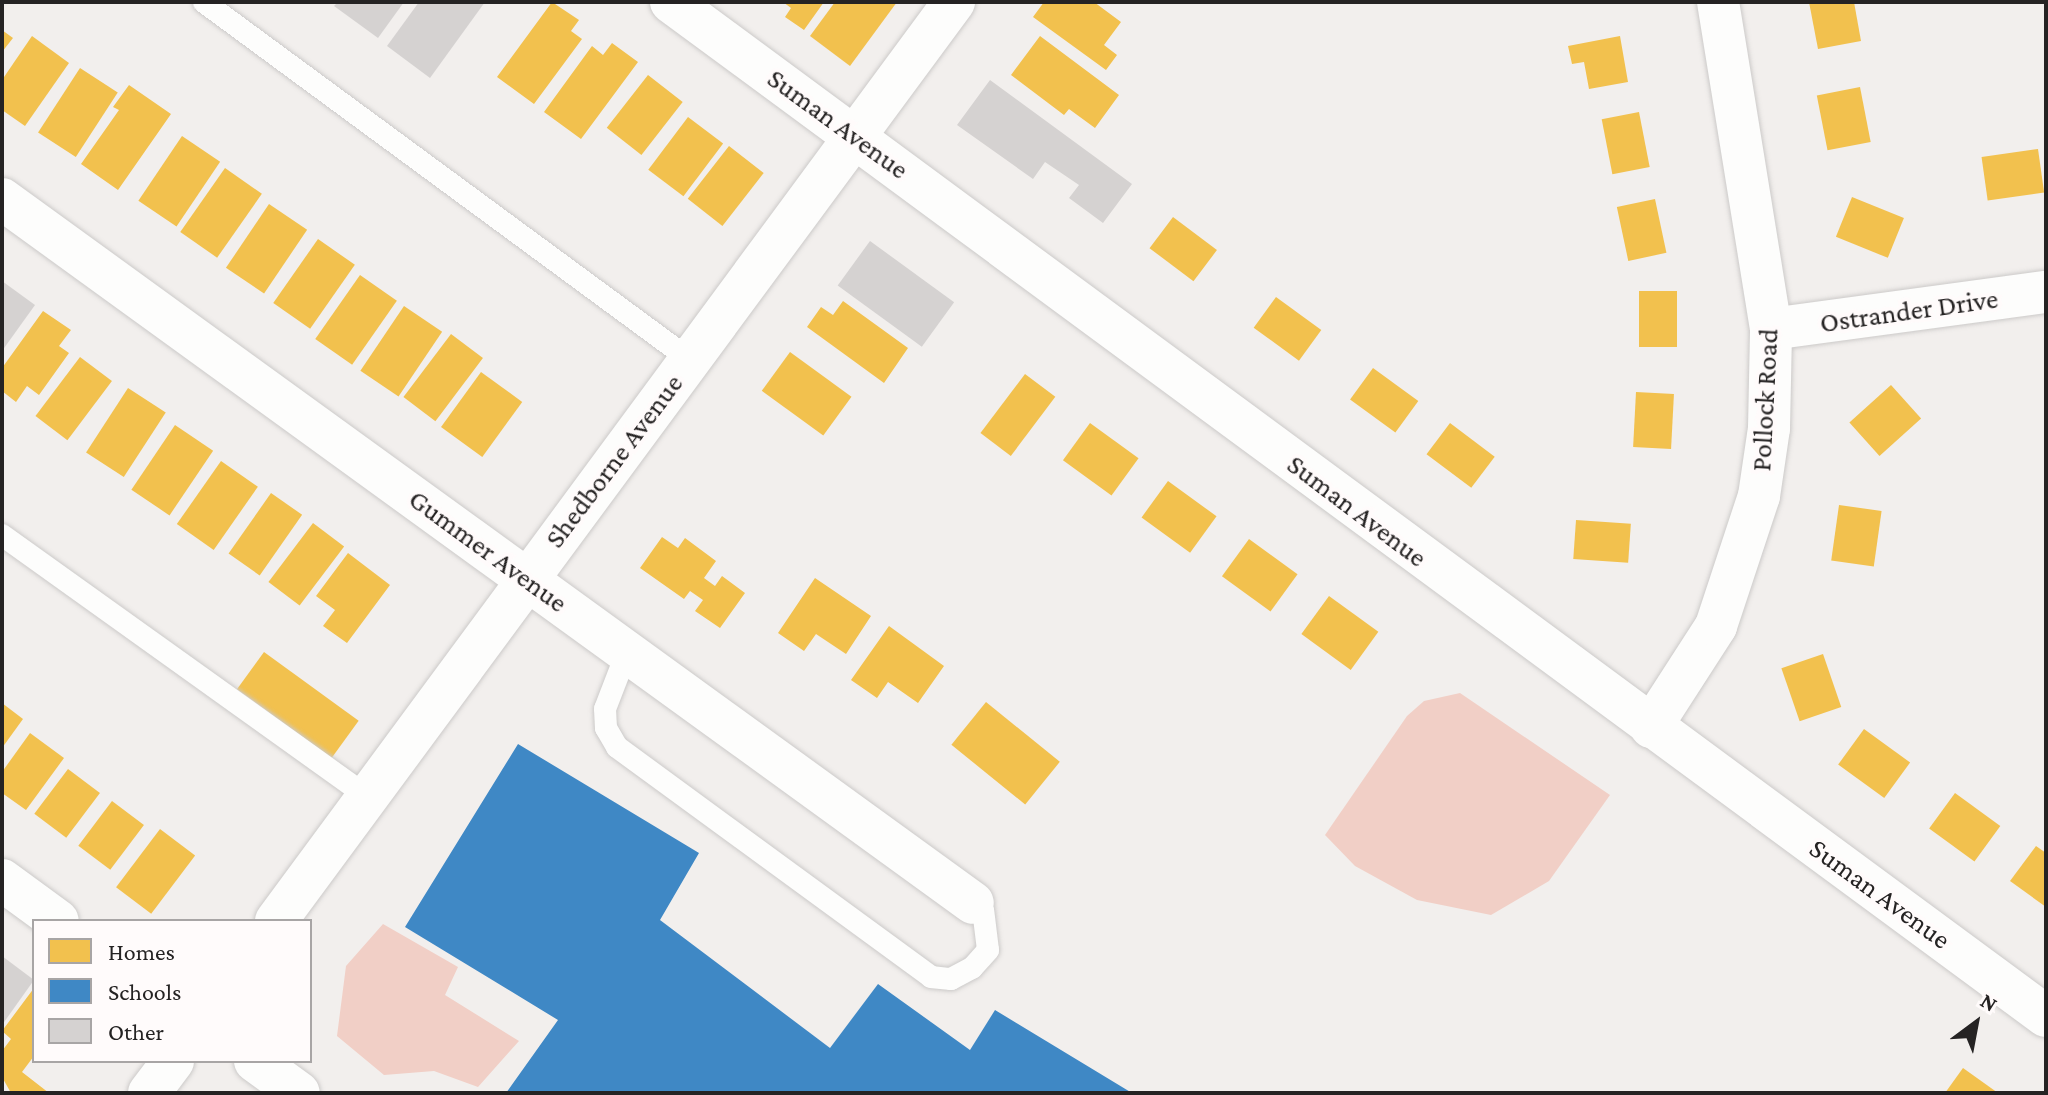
<!DOCTYPE html>
<style>
body{margin:0}
#map{position:relative;width:2048px;height:1095px;overflow:hidden;background:#f2efed;font-family:"Crimson Pro",serif}
div>[style]{position:absolute}
.green>*{inset:0;background:#f1cfc6}
.homes>*{inset:0;background:#f2c14e;transform-origin:0 0}
.schools>*{inset:0;background:#3f88c5}
.building>*{inset:0;background:#d5d2d1;transform-origin:0 0}
.roads{filter:drop-shadow(0 0 2px #cccac9) drop-shadow(0 0 2px #cccac9)}
.lane>*{height:22px;margin:-11px;padding:0 11px;transform-origin:11px;border-radius:11px;background:#fdfdfc}
.street>*{height:42px;margin:-21px;padding:0 21px;transform-origin:21px;border-radius:21px;background:#fdfdfc}
span{translate:-50% -50%;white-space:nowrap;text-align:center;line-height:1.15;-webkit-text-stroke:8px #fffbfb;paint-order:stroke}
.street-label{font-size:28px;color:#252323}
.frame{position:absolute;inset:0;border:4px solid #252323;pointer-events:none}
.legend{position:absolute;left:32px;top:919px;width:280px;height:144px;box-sizing:border-box;background:#fffbfb;border:2px solid #a8a5a5;margin:0;padding:10px 14px;list-style:none;font-size:24px;color:#252323}
.legend li{display:flex;align-items:center;gap:16px;height:40px}
.legend b{width:40px;border:2px solid #a8a5a5}
.north{position:absolute;left:1936px;top:983px;width:80px;height:80px;-webkit-text-stroke:6px #fffbfb;paint-order:stroke;rotate:32deg;font-size:22px;font-weight:700;line-height:32px;text-align:center;color:#252323}
.north::after{content:'';display:block;margin:auto;width:28px;height:36px;background:#252323;clip-path:polygon(50% 0,100% 100%,50% 72%,0 100%)}
</style>
<div id="map">
<div class="green">
<div style="clip-path:polygon(1460px 693px,1610px 795px,1549px 881px,1491px 915px,1417px 900px,1355px 866px,1325px 835px,1407px 716px,1424px 701px)"></div>
<div style="clip-path:polygon(383px 924px,458px 967px,445px 995px,519px 1041px,478px 1087px,434px 1071px,384px 1075px,337px 1036px,346px 966px)"></div>
</div>
<div class="homes">
<div style="clip-path:polygon(552px 2px,579px 20px,571px 31px,582px 39px,534px 104px,497px 77px)"></div>
<div style="clip-path:polygon(783px 2px,824px 2px,804px 30px,785px 17px,791px 8px)"></div>
<div style="clip-path:polygon(835px 2px,897px 2px,850px 66px,810px 36px)"></div>
<div style="clip-path:polygon(1044px 2px,1094px 2px,1121px 22px,1104px 45px,1117px 55px,1106px 70px,1033px 17px)"></div>
<div style="clip-path:polygon(1809px 2px,1854px 2px,1861px 41px,1818px 49px)"></div>
<div style="clip-path:polygon(2px 30px,13px 38px,2px 52px)"></div>
<div style="clip-path:polygon(32px 36px,69px 63px,25px 126px,2px 110px,2px 80px)"></div>
<div style="clip-path:polygon(1040px 36px,1119px 95px,1095px 128px,1069px 109px,1064px 115px,1011px 75px)"></div>
<div style="clip-path:polygon(1620px 36px,1628px 82px,1589px 89px,1584px 62px,1572px 64px,1568px 46px)"></div>
<div style="clip-path:polygon(612px 43px,638px 62px,581px 139px,544px 112px,592px 46px,603px 55px)"></div>
<div style="left:80px;top:68px;width:45px;height:77px;rotate:33deg"></div>
<div style="left:648px;top:75px;width:44px;height:67px;rotate:38deg"></div>
<div style="clip-path:polygon(129px 85px,171px 114px,118px 190px,81px 164px,119px 110px,113px 107px)"></div>
<div style="left:1860px;top:87px;width:56px;height:44px;rotate:79deg"></div>
<div style="left:1639px;top:112px;width:56px;height:38px;rotate:79deg"></div>
<div style="left:688px;top:117px;width:44px;height:66px;rotate:37deg"></div>
<div style="left:182px;top:136px;width:46px;height:78px;rotate:34deg"></div>
<div style="left:729px;top:146px;width:44px;height:67px;rotate:38deg"></div>
<div style="left:2038px;top:149px;width:44px;height:57px;rotate:82deg"></div>
<div style="left:225px;top:168px;width:45px;height:78px;rotate:35deg"></div>
<div style="left:1852px;top:197px;width:56px;height:43px;rotate:22deg"></div>
<div style="left:1655px;top:199px;width:55px;height:39px;rotate:78deg"></div>
<div style="left:269px;top:204px;width:46px;height:77px;rotate:34deg"></div>
<div style="left:1173px;top:217px;width:55px;height:39px;rotate:37deg"></div>
<div style="left:318px;top:239px;width:45px;height:78px;rotate:35deg"></div>
<div style="left:360px;top:275px;width:45px;height:78px;rotate:35deg"></div>
<div style="left:1639px;top:291px;width:38px;height:56px"></div>
<div style="left:1276px;top:297px;width:56px;height:38px;rotate:36deg"></div>
<div style="clip-path:polygon(843px 301px,908px 348px,884px 383px,807px 327px,821px 307px,833px 315px)"></div>
<div style="left:404px;top:306px;width:46px;height:78px;rotate:34deg"></div>
<div style="clip-path:polygon(43px 311px,71px 330px,59px 346px,69px 353px,39px 395px,27px 386px,16px 402px,2px 391px,2px 368px)"></div>
<div style="left:451px;top:334px;width:40px;height:79px;rotate:37deg"></div>
<div style="left:790px;top:352px;width:76px;height:48px;rotate:36deg"></div>
<div style="left:80px;top:357px;width:40px;height:74px;rotate:37deg"></div>
<div style="left:1373px;top:368px;width:56px;height:39px;rotate:36deg"></div>
<div style="left:481px;top:372px;width:51px;height:68px;rotate:36deg"></div>
<div style="left:1025px;top:374px;width:38px;height:74px;rotate:37deg"></div>
<div style="left:1891px;top:385px;width:45px;height:56px;rotate:48deg"></div>
<div style="left:128px;top:388px;width:45px;height:77px;rotate:33deg"></div>
<div style="left:1636px;top:392px;width:38px;height:55px;rotate:3deg"></div>
<div style="left:1090px;top:423px;width:60px;height:46px;rotate:36deg"></div>
<div style="left:1450px;top:423px;width:56px;height:39px;rotate:37deg"></div>
<div style="left:175px;top:425px;width:46px;height:78px;rotate:34deg"></div>
<div style="left:221px;top:461px;width:45px;height:77px;rotate:35deg"></div>
<div style="left:1168px;top:481px;width:60px;height:45px;rotate:36deg"></div>
<div style="left:271px;top:493px;width:38px;height:74px;rotate:35deg"></div>
<div style="left:1839px;top:505px;width:43px;height:56px;rotate:8deg"></div>
<div style="left:1576px;top:520px;width:55px;height:39px;rotate:4deg"></div>
<div style="left:313px;top:523px;width:39px;height:74px;rotate:37deg"></div>
<div style="clip-path:polygon(662px 537px,678px 548px,685px 538px,716px 561px,704px 578px,715px 586px,722px 576px,745px 593px,720px 628px,695px 611px,703px 600px,690px 591px,684px 599px,640px 568px)"></div>
<div style="left:1249px;top:539px;width:60px;height:46px;rotate:36deg"></div>
<div style="clip-path:polygon(348px 553px,390px 585px,347px 643px,323px 626px,335px 610px,316px 596px)"></div>
<div style="clip-path:polygon(815px 578px,871px 616px,846px 654px,816px 634px,804px 651px,778px 633px)"></div>
<div style="left:1329px;top:596px;width:61px;height:47px;rotate:36deg"></div>
<div style="clip-path:polygon(889px 626px,944px 666px,918px 703px,888px 682px,877px 698px,851px 680px)"></div>
<div style="left:264px;top:652px;width:117px;height:46px;rotate:36deg"></div>
<div style="left:1823px;top:654px;width:56px;height:44px;rotate:71deg"></div>
<div style="left:986px;top:702px;width:95px;height:55px;rotate:39deg"></div>
<div style="clip-path:polygon(2px 703px,23px 719px,2px 748px)"></div>
<div style="left:1864px;top:729px;width:57px;height:44px;rotate:36deg"></div>
<div style="clip-path:polygon(30px 733px,64px 758px,26px 810px,2px 793px,2px 772px)"></div>
<div style="left:68px;top:769px;width:40px;height:56px;rotate:37deg"></div>
<div style="left:1955px;top:793px;width:56px;height:44px;rotate:36deg"></div>
<div style="left:112px;top:801px;width:40px;height:56px;rotate:37deg"></div>
<div style="left:160px;top:829px;width:44px;height:73px;rotate:37deg"></div>
<div style="clip-path:polygon(2036px 846px,2046px 853px,2046px 907px,2010px 881px)"></div>
<div style="clip-path:polygon(34px 988px,34px 1056px,22px 1072px,49px 1093px,11px 1093px,2px 1077px,2px 1051px,11px 1039px,2px 1031px)"></div>
<div style="clip-path:polygon(1963px 1068px,1998px 1093px,1945px 1093px)"></div>
</div>
<div class="schools">
<div style="clip-path:polygon(518px 744px,699px 853px,660px 920px,830px 1048px,878px 984px,970px 1050px,995px 1010px,1132px 1093px,506px 1093px,558px 1020px,405px 927px)"></div>
</div>
<div class="building">
<div style="clip-path:polygon(338px 2px,404px 2px,378px 38px,334px 6px)"></div>
<div style="clip-path:polygon(419px 2px,485px 2px,430px 78px,387px 46px)"></div>
<div style="clip-path:polygon(990px 80px,1132px 184px,1103px 223px,1069px 198px,1079px 185px,1045px 162px,1033px 179px,957px 125px)"></div>
<div style="left:870px;top:241px;width:104px;height:55px;rotate:36deg"></div>
<div style="clip-path:polygon(2px 281px,35px 305px,2px 351px)"></div>
<div style="clip-path:polygon(2px 956px,34px 980px,2px 1025px)"></div>
</div>
<div class="roads">
<div class="lane">
<div style="left:204px;top:2px;width:602px;rotate:36.36deg"></div>
<div style="left:2px;top:535px;width:449px;rotate:35.6deg"></div>
<div style="left:627px;top:652px;width:61px;rotate:111.1deg"></div>
<div style="left:605px;top:709px;width:19px;rotate:87deg"></div>
<div style="left:606px;top:728px;width:22px;rotate:60deg"></div>
<div style="left:617px;top:747px;width:389px;rotate:36.2deg"></div>
<div style="left:931px;top:977px;width:20px;rotate:6deg"></div>
<div style="left:951px;top:979px;width:24px;rotate:-28deg"></div>
<div style="left:972px;top:968px;width:24px;rotate:-48deg"></div>
<div style="left:988px;top:950px;width:39px;rotate:-97deg"></div>
<div style="left:983px;top:911px;width:13px;rotate:-141deg"></div>
</div>
<div class="street">
<div style="left:671px;top:2px;width:1708px;rotate:36.41deg"></div>
<div style="left:2px;top:199px;width:1199px;rotate:35.94deg"></div>
<div style="left:1771px;top:329px;width:277px;rotate:-7.7deg"></div>
<div style="left:1651px;top:727px;width:120px;rotate:-57.2deg"></div>
<div style="left:1716px;top:626px;width:137px;rotate:-71.7deg"></div>
<div style="left:1759px;top:496px;width:69px;rotate:-81.6deg"></div>
<div style="left:1769px;top:428px;width:99px;rotate:-88.8deg"></div>
<div style="left:1771px;top:329px;width:331px;rotate:-99.2deg"></div>
<div style="left:2px;top:880px;width:69px;rotate:36.2deg"></div>
<div style="left:276px;top:921px;width:1142px;rotate:-53.58deg"></div>
<div style="left:255px;top:1061px;width:54px;rotate:36deg"></div>
<div style="left:149px;top:1093px;width:40px;rotate:-53deg"></div>
</div>
</div>
<div class="street-label">
<span style="left:838px;top:124px;rotate:36deg">Suman Avenue</span>
<span style="left:1909px;top:311px;rotate:-8deg">Ostrander Drive</span>
<span style="left:1765px;top:400px;rotate:-87deg">Pollock Road</span>
<span style="left:614px;top:461px;rotate:-53deg">Shedborne Avenue</span>
<span style="left:1357px;top:511px;rotate:37deg">Suman Avenue</span>
<span style="left:488px;top:551px;rotate:36deg">Gummer Avenue</span>
<span style="left:1880px;top:894px;rotate:36deg">Suman Avenue</span>
</div>
<div class="frame"></div>
<ul class="legend">
<li><b style="height:22px;background:#f2c14e"></b>Homes</li>
<li><b style="height:22px;background:#3f88c5"></b>Schools</li>
<li><b style="height:22px;background:#d5d2d1"></b>Other</li>
</ul>
<div class="north">N</div>
</div>
